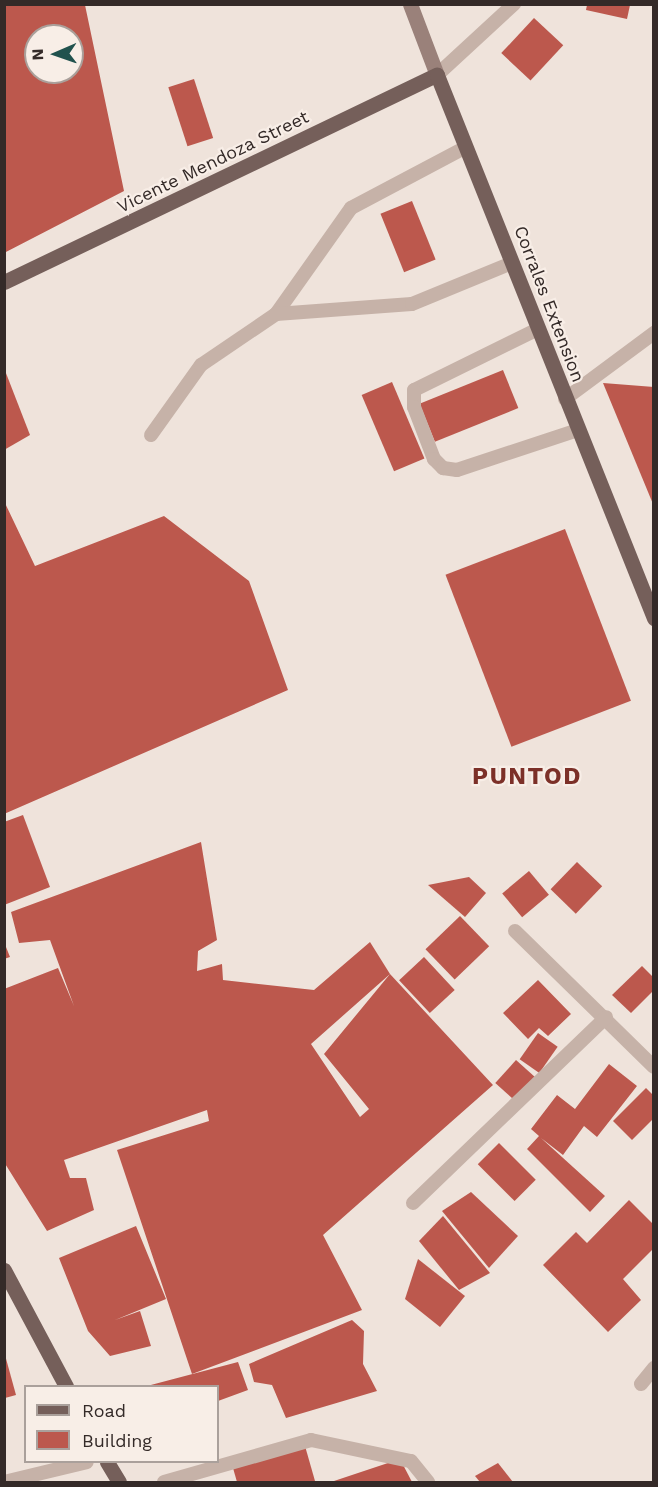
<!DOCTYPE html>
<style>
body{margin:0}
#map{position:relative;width:658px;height:1487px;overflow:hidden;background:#efe3db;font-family:"Work Sans",sans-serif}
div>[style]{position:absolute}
.building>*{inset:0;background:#bc584d;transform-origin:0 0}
.service>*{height:14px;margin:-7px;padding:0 7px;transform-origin:7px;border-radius:7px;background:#c6b2a8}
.secondary>*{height:15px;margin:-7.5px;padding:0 7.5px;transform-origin:7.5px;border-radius:7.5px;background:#9a817a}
.primary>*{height:15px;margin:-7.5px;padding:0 7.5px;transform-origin:7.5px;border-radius:7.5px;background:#755f5a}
span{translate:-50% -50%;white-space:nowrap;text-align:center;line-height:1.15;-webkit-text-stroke:4.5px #f8eee7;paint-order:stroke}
.street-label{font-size:18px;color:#342a28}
.district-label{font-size:24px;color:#7c3028;font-weight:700;letter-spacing:1.5px}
.frame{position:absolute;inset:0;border:6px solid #342a28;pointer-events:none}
.legend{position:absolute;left:24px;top:1385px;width:195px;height:78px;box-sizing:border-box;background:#f8eee7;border:2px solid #aaa09b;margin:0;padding:8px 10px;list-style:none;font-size:18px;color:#342a28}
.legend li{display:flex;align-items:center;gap:12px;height:30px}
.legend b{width:30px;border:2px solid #aaa09b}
.north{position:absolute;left:24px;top:24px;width:60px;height:60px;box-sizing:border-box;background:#f8eee7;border:2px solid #aaa09b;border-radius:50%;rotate:268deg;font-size:16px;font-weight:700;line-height:24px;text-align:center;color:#342a28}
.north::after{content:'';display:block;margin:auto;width:21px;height:27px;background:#21524e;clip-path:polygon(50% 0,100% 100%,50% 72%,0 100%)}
</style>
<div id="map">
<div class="building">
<div style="clip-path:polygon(evenodd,4px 5px,85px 5px,124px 191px,4px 253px,4px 5px,36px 36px,72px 36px,72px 72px,36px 72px,36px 36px)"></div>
<div style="clip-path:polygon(587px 5px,630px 5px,627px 19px,586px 10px)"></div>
<div style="left:534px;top:18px;width:40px;height:48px;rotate:43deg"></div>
<div style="left:194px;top:79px;width:62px;height:27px;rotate:72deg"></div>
<div style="left:412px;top:201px;width:63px;height:34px;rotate:68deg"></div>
<div style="clip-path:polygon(4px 368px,30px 435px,4px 450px)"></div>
<div style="left:503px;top:370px;width:41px;height:90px;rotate:68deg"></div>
<div style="left:392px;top:382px;width:83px;height:33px;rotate:67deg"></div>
<div style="clip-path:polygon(603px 383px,654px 387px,654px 504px,653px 504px)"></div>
<div style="clip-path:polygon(4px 501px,35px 566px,164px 516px,249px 581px,288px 690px,4px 814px)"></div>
<div style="left:565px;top:529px;width:184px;height:128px;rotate:69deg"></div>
<div style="clip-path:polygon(23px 815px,50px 887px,4px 905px,4px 822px)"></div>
<div style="clip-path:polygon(201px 842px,217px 940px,198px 951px,197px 971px,222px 964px,223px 980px,314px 990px,370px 942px,390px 974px,311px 1044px,360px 1117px,369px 1109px,324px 1054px,390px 974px,493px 1085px,323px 1235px,362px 1310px,192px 1374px,117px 1150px,209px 1121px,207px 1110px,64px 1160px,70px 1178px,86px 1178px,94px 1210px,47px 1231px,4px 1162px,4px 989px,58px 968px,74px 1006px,50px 940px,19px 943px,11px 912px)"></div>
<div style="left:577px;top:862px;width:35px;height:38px;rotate:44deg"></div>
<div style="left:529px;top:871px;width:31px;height:35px;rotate:50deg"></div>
<div style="clip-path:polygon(469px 877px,486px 893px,465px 917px,428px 885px)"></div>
<div style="left:460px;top:916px;width:42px;height:48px;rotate:46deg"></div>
<div style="clip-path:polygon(4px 942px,10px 957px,4px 959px)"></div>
<div style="left:424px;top:957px;width:45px;height:34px;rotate:47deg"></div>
<div style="clip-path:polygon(642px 966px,654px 978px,654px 990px,631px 1013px,612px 995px)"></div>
<div style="clip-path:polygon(538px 980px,571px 1014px,548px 1036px,539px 1028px,528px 1039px,503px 1013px)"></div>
<div style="left:538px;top:1033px;width:24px;height:32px;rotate:35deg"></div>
<div style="left:516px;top:1060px;width:30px;height:31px;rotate:42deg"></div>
<div style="clip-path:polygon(609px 1064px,637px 1086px,597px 1137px,584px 1126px,563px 1155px,541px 1138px,605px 1196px,590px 1212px,527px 1149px,539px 1136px,531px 1129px,557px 1095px,575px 1109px)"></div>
<div style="clip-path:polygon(646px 1088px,654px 1096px,654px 1118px,632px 1140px,613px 1121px)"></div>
<div style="left:499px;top:1143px;width:52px;height:30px;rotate:45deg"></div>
<div style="clip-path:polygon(471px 1192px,518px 1236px,489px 1268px,442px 1211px)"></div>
<div style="clip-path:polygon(629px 1200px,654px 1225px,654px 1248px,623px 1279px,641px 1300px,608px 1332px,543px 1265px,576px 1232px,587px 1243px)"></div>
<div style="clip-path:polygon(443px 1216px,490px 1273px,459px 1290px,419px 1241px)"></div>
<div style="clip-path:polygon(136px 1226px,166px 1299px,115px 1320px,140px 1311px,151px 1346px,110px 1356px,88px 1331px,59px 1258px)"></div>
<div style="clip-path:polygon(418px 1259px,465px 1296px,440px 1327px,405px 1299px)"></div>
<div style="clip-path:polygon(352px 1320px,364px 1331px,363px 1364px,377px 1391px,286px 1418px,272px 1385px,254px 1382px,249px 1364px)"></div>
<div style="clip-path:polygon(5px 1355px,16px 1395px,5px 1398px)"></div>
<div style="clip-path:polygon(238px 1362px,248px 1390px,218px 1401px,218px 1386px,147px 1386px)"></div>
<div style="clip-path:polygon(305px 1446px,315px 1481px,237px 1482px,233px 1468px)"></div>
<div style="clip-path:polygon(400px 1459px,412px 1482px,331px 1482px)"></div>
<div style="clip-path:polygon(498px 1463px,513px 1482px,480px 1482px,475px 1476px)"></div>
</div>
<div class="service">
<div style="left:437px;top:75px;width:105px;rotate:-42.7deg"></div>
<div style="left:276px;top:314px;width:130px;rotate:-54.7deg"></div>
<div style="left:351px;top:208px;width:130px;rotate:-27.9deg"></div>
<div style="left:538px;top:329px;width:138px;rotate:153.8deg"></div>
<div style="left:414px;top:390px;width:17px;rotate:90deg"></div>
<div style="left:414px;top:407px;width:56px;rotate:69deg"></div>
<div style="left:434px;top:459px;width:13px;rotate:45deg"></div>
<div style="left:443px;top:468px;width:14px;rotate:8deg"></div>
<div style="left:457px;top:470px;width:127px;rotate:-18.3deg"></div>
<div style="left:565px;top:399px;width:111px;rotate:-36.6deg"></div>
<div style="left:151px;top:435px;width:86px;rotate:-54.5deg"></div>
<div style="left:201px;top:365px;width:91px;rotate:-34.2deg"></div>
<div style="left:276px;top:314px;width:136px;rotate:-4.2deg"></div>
<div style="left:412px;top:304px;width:108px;rotate:-22.3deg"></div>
<div style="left:515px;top:931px;width:194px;rotate:44.4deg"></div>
<div style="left:413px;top:1203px;width:268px;rotate:-43.9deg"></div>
<div style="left:641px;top:1384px;width:21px;rotate:-51deg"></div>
<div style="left:4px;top:1482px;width:85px;rotate:-13.5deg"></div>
<div style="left:164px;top:1482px;width:153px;rotate:-15.9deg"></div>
<div style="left:311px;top:1440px;width:102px;rotate:11.9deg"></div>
<div style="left:411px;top:1461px;width:27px;rotate:51deg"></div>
</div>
<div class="secondary">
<div style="left:410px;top:4px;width:76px;rotate:69.2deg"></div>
</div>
<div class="primary">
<div style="left:4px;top:282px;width:480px;rotate:-25.6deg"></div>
<div style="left:437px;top:75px;width:585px;rotate:68.22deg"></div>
<div style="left:4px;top:1270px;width:132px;rotate:61.9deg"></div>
<div style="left:107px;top:1462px;width:23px;rotate:59deg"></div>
</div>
<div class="street-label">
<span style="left:213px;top:162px;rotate:-26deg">Vicente Mendoza Street</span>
<span style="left:549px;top:304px;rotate:69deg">Corrales Extension</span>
</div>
<div class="district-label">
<span style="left:527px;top:777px">PUNTOD</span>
</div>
<div class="frame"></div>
<ul class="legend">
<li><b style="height:8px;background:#755f5a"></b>Road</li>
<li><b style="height:16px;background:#bc584d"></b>Building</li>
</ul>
<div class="north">N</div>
</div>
